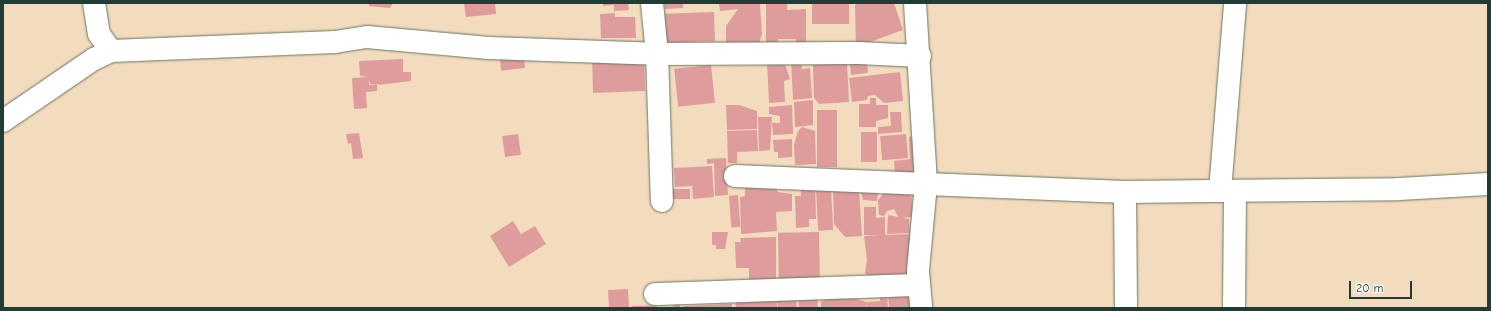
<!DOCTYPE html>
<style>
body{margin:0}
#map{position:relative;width:1491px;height:311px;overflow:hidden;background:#f3dcbd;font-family:"Comic Neue",sans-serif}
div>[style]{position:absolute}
.building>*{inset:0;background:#de9d9c;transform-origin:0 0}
.roads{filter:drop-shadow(0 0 1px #697564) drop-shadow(0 0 1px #697564)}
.minor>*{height:22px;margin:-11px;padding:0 11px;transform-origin:11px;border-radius:11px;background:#fff}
span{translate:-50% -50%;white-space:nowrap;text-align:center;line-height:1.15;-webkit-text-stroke:3.5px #f6f6f2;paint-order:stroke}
.frame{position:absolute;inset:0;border:4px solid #1f3d34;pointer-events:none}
.scale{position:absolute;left:1349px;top:281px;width:63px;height:18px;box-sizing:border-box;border:2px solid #1f3d34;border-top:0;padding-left:5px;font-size:12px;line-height:14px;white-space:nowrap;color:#1f3d34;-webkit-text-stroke:3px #f6f6f2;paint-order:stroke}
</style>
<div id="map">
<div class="building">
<div style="clip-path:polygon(369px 3px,393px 3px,390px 8px,369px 6px)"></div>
<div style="clip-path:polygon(464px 3px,495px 3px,496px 14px,466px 17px)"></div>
<div style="clip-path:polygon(603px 3px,628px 3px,629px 10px,614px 11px,614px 5px,603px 6px)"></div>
<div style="clip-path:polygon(664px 3px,683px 3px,683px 8px,665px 9px)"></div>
<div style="clip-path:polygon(719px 3px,760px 3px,762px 34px,759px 44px,726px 43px,726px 26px,738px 9px,720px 11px)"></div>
<div style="clip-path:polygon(766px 3px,787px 3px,787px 10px,806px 9px,806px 44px,796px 44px,796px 39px,778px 39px,778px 46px,766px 47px)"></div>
<div style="left:812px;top:3px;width:37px;height:21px"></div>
<div style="clip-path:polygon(859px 3px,894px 3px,903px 30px,856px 47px,855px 5px)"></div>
<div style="left:714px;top:12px;width:29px;height:49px;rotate:88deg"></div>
<div style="clip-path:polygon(615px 13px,615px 17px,635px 17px,636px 38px,601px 38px,600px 14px)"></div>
<div style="left:523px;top:51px;width:17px;height:24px;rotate:83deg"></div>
<div style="clip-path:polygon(592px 53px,644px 59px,645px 91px,593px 93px)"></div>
<div style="left:866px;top:56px;width:17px;height:17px;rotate:83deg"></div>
<div style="clip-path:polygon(403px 59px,403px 72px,411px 72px,411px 81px,379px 85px,379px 84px,370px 84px,369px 80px,369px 85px,377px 84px,377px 91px,366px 92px,367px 108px,354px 109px,352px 78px,368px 77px,360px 76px,359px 61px)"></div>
<div style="clip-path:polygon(801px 59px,802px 69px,810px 68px,812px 98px,793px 100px,791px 60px)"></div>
<div style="clip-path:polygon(784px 61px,790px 79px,784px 81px,785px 102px,769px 103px,767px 62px)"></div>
<div style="clip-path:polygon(847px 63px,849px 102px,819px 104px,814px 98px,813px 65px)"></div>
<div style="left:711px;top:65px;width:38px;height:37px;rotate:84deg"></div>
<div style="clip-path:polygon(900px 72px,903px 101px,884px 103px,875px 95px,868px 96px,867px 100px,852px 102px,849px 78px)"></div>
<div style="clip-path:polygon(870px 98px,876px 98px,876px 105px,888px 105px,888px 118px,876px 121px,876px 127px,859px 127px,859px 104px,870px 104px)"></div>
<div style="clip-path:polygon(813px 100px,813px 125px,795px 127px,794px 102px)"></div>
<div style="clip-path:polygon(726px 105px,739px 105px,757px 111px,757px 129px,727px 130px)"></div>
<div style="clip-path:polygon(792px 105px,793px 134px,773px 135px,772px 123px,780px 123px,780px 116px,769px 114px,769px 107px)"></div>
<div style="left:817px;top:110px;width:20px;height:57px"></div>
<div style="clip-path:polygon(890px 112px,901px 112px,902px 132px,878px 134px,878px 127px,891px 126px)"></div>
<div style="clip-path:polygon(758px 117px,772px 117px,770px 150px,759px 151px)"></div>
<div style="clip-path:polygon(802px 127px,815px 131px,816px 164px,795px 165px,794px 145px,798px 131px)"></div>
<div style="clip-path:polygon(757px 130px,758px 151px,737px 152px,737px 163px,728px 163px,727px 131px)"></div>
<div style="left:861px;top:132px;width:16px;height:30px"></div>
<div style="clip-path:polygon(359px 133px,363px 158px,353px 159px,351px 143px,348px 144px,346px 134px)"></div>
<div style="left:518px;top:134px;width:21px;height:16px;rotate:82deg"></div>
<div style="left:906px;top:134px;width:24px;height:26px;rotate:85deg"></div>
<div style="clip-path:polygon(919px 136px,922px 174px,895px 175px,894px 161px,910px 159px,909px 137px)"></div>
<div style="clip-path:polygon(792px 139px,792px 157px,778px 158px,778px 152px,774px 152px,773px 140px)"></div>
<div style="clip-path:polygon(726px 158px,728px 195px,715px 196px,714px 163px,707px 164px,707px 159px)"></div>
<div style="clip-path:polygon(712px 166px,714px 197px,693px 199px,692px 186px,675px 187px,674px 168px)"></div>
<div style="clip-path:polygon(815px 181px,816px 219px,809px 219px,809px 227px,796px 228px,795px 196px,801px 196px,801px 182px)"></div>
<div style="clip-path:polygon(771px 182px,778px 192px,792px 194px,792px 211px,776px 212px,777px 231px,741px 234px,740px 197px,745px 196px,745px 184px)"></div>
<div style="clip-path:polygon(860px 187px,878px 193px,877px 201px,863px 200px)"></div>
<div style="left:831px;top:188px;width:42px;height:15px;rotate:87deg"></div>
<div style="left:690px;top:189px;width:10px;height:17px;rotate:90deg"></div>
<div style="clip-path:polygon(833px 190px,859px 190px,862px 236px,845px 237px,834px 224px)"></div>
<div style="clip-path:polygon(911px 191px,913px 217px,899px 218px,894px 209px,887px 211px,884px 216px,879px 215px,878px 200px,885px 192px)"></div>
<div style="left:738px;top:195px;width:32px;height:9px;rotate:86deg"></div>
<div style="clip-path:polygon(864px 207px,876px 207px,876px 218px,885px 217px,885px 235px,910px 234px,912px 282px,875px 284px,865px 273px,867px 260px,864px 236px,879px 236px,864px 235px)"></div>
<div style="clip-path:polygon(888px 215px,909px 219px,910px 233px,887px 234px)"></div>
<div style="clip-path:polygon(513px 221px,521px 234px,535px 226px,546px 244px,509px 267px,490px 236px)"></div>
<div style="clip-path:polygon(712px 232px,728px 232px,725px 249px,716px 249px,716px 245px,712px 245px)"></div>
<div style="left:819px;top:232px;width:48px;height:41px;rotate:89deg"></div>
<div style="clip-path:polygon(776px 237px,776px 280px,749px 280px,749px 268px,736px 268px,735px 242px,741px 242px,740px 238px)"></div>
<div style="left:628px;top:289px;width:19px;height:20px;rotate:87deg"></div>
<div style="clip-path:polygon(911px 291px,911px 308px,889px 308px,888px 293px)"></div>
<div style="clip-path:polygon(679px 293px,680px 308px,675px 308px,667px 300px)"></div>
<div style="left:817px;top:293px;width:15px;height:19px;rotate:86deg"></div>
<div style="clip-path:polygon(842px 294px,866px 302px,880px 301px,880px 296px,887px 295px,888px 308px,867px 308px,867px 304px,866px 308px,821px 308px,821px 302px)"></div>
<div style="clip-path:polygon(777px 295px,777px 308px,736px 308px,735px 297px)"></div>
<div style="clip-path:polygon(796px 297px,797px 308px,778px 308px,777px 299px)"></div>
<div style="clip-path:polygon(732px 304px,732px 308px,684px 308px,684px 306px)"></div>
<div style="clip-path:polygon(657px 305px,657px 308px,632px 308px,632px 306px)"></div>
</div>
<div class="roads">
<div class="minor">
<div style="left:94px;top:3px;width:31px;rotate:81deg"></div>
<div style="left:99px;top:34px;width:21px;rotate:55deg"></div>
<div style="left:652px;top:3px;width:51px;rotate:84.4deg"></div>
<div style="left:657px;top:54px;width:147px;rotate:88.1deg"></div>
<div style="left:915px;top:3px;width:181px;rotate:86.5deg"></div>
<div style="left:926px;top:184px;width:199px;rotate:2.3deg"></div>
<div style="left:1125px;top:192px;width:274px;rotate:-0.6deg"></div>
<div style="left:1399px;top:189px;width:89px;rotate:-3.2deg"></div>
<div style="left:3px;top:121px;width:110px;rotate:-34.3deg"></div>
<div style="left:94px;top:59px;width:19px;rotate:-25deg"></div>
<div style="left:111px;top:51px;width:224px;rotate:-2.3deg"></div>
<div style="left:335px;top:42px;width:32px;rotate:-9deg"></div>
<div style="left:367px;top:37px;width:122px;rotate:5.2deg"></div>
<div style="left:489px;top:48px;width:168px;rotate:2deg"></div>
<div style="left:657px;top:54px;width:202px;rotate:-0.3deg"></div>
<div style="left:859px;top:53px;width:61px;rotate:2.8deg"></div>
<div style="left:735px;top:176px;width:191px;rotate:2.4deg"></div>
<div style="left:926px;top:184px;width:87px;rotate:95.3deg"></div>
<div style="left:918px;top:271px;width:37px;rotate:85deg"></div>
<div style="left:1220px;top:191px;width:189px;rotate:-85.4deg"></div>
<div style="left:1125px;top:192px;width:116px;rotate:89.5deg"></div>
<div style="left:655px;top:294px;width:264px;rotate:-2deg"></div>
<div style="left:1234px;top:308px;width:117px;rotate:-89.5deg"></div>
</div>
</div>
<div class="frame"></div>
<div class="scale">20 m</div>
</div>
